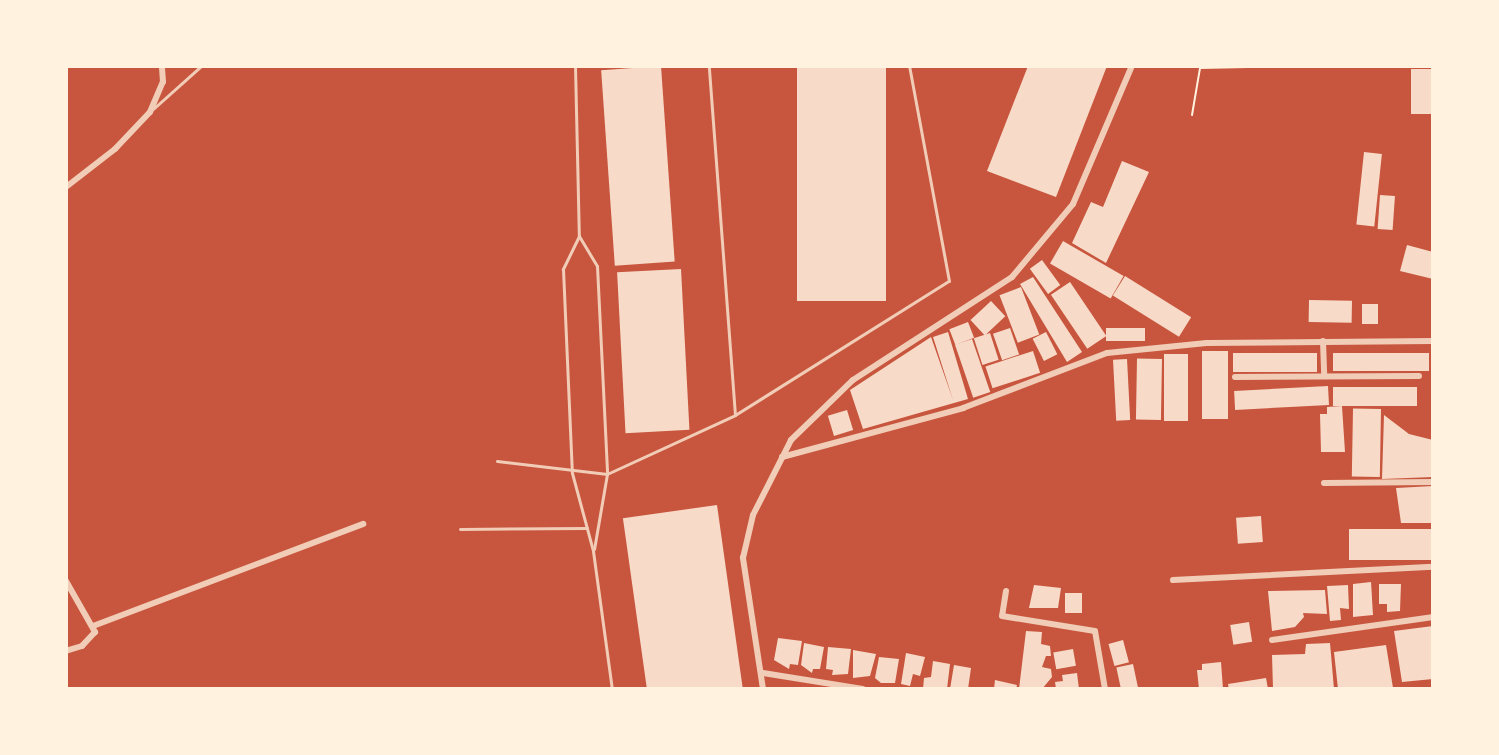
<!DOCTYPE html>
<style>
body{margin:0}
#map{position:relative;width:1499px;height:755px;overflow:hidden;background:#c8553d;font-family:Spectral,serif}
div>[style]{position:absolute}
.building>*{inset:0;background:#f7dbc8;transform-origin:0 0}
.path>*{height:2px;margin:-1px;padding:0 1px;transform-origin:1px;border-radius:1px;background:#fff3e0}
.service>*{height:3px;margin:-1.5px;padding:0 1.5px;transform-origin:1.5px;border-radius:1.5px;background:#f1ccb7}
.minor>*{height:6px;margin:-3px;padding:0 3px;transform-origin:3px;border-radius:3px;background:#f1ccb7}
span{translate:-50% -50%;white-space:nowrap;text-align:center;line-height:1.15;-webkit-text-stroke:6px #fff3e0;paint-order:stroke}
.frame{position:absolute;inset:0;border:68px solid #fff3e0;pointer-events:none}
</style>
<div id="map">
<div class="building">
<div style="left:661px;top:66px;width:196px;height:60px;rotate:86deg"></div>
<div style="left:797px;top:66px;width:89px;height:235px"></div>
<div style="clip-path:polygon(1028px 66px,1107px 66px,1056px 197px,987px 171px)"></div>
<div style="left:1433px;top:69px;width:45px;height:22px;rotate:90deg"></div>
<div style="left:1364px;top:152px;width:18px;height:73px;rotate:6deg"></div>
<div style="clip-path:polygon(1122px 161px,1149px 172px,1106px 263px,1072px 243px,1091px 202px,1103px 207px)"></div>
<div style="left:1380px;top:195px;width:15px;height:34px;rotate:4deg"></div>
<div style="left:1063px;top:241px;width:70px;height:26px;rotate:30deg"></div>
<div style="clip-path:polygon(1407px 245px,1433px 252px,1433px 279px,1400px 271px)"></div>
<div style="left:1042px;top:260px;width:31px;height:15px;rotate:54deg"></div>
<div style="left:681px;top:269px;width:161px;height:64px;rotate:87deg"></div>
<div style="left:1125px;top:276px;width:78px;height:23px;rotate:32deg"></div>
<div style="clip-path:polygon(1033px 277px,1082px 352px,1067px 362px,1020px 284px)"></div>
<div style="left:1070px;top:282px;width:65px;height:23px;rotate:56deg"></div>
<div style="left:1021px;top:287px;width:51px;height:23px;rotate:69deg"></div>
<div style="left:1309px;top:300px;width:43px;height:22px;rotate:1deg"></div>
<div style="left:991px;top:301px;width:21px;height:28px;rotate:47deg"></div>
<div style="left:1362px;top:304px;width:16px;height:20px"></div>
<div style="left:968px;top:322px;width:17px;height:20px;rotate:69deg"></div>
<div style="left:1010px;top:328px;width:28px;height:18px;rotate:71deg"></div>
<div style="left:1145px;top:328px;width:13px;height:39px;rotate:90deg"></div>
<div style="clip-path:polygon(948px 332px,968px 399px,863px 429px,850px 390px,931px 337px,953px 400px,933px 337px)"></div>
<div style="left:1046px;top:332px;width:25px;height:15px;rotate:63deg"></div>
<div style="left:990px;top:333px;width:28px;height:17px;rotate:72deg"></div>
<div style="left:972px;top:339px;width:56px;height:18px;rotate:71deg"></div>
<div style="left:1033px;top:351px;width:23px;height:50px;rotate:72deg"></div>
<div style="left:1228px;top:351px;width:68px;height:26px;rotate:90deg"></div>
<div style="left:1233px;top:353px;width:84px;height:19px"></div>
<div style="left:1333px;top:353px;width:96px;height:18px"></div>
<div style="left:1164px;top:354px;width:24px;height:67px"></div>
<div style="left:1127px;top:359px;width:61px;height:14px;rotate:87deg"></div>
<div style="left:1162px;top:359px;width:61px;height:25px;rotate:91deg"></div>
<div style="left:1328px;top:386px;width:19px;height:94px;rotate:87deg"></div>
<div style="left:1333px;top:387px;width:84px;height:19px"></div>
<div style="clip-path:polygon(1342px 406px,1345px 452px,1321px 452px,1320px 414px,1327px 414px,1327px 407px)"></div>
<div style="left:1381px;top:409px;width:68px;height:28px;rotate:91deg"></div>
<div style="left:847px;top:410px;width:21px;height:20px;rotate:73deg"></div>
<div style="clip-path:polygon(1384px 415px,1409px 434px,1433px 440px,1433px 477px,1382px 479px)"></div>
<div style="clip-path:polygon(1433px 486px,1433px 523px,1401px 523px,1396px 488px)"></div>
<div style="left:717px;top:505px;width:186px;height:95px;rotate:82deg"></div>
<div style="left:1261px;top:516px;width:26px;height:25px;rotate:86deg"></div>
<div style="left:1433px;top:529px;width:31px;height:84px;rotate:90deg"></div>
<div style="clip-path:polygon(1371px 582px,1373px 615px,1353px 617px,1353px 584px)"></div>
<div style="clip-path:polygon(1379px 584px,1401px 584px,1400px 611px,1387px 612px,1387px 604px,1379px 604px)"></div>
<div style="clip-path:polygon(1034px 585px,1061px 588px,1058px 608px,1029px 608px)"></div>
<div style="clip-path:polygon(1348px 585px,1349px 609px,1340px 608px,1341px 620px,1330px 621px,1327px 586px)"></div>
<div style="clip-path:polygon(1325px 590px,1327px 614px,1303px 613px,1304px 617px,1295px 627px,1272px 631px,1268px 591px)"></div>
<div style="left:1065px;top:593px;width:17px;height:20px"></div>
<div style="left:1249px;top:622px;width:20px;height:19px;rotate:81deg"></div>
<div style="clip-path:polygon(1433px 626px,1433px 679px,1402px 682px,1394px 631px)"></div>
<div style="clip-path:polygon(1026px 631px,1042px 632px,1041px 644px,1050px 646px,1051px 656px,1046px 656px,1042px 667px,1051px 669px,1052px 677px,1042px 689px,1019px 689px)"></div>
<div style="clip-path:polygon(778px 638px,802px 641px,798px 665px,790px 664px,789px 669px,774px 660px)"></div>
<div style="left:1123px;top:640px;width:23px;height:15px;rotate:75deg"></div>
<div style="clip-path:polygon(804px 643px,824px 647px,820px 669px,813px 669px,812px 673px,801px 665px)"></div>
<div style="clip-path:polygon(1330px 643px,1334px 689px,1273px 689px,1272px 655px,1305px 654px,1306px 644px)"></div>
<div style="clip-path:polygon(1386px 645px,1393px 688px,1338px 689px,1334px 652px)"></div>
<div style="clip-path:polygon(828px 647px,851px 649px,848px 674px,832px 675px,833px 670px,826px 669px)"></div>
<div style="left:1073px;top:649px;width:17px;height:20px;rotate:80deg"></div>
<div style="clip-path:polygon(853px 650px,876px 654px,870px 676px,853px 678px)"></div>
<div style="clip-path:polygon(906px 653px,925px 657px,920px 676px,913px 674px,910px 686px,901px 684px)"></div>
<div style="clip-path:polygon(879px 657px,899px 659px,895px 683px,881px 683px,875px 678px)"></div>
<div style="clip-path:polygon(933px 661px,950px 664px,947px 689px,923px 689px,924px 678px,931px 677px)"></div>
<div style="clip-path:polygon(1221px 662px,1223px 689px,1199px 689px,1197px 670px,1202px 670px,1202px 664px)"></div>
<div style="left:1133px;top:664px;width:24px;height:17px;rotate:78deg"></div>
<div style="clip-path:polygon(954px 665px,971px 668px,968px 689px,950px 689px)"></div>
<div style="clip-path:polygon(1077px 673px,1079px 689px,1056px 689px,1055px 682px,1063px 681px,1062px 675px)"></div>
<div style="clip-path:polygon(1266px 678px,1268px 689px,1229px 689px,1228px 684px)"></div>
<div style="clip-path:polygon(995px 680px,1017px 685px,1016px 689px,994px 689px)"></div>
</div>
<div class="path">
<div style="left:1192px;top:115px;width:48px;rotate:-80.3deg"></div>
<div style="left:1200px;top:68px;width:98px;rotate:-1.2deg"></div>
</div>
<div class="service">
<div style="left:575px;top:66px;width:170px;rotate:88.7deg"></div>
<div style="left:579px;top:236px;width:37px;rotate:116deg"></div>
<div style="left:563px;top:269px;width:204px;rotate:87.5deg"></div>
<div style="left:572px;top:473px;width:81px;rotate:74.9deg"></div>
<div style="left:593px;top:551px;width:139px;rotate:82.2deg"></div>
<div style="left:153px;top:109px;width:64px;rotate:-41.9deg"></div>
<div style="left:579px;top:236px;width:35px;rotate:59deg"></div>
<div style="left:597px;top:266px;width:208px;rotate:87.2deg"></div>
<div style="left:607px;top:474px;width:76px;rotate:99.8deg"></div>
<div style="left:735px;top:415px;width:252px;rotate:-32.1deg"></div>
<div style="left:949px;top:281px;width:219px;rotate:-100.5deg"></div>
<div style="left:497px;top:461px;width:111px;rotate:6.7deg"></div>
<div style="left:607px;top:474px;width:141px;rotate:-24.7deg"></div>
<div style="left:735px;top:415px;width:350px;rotate:-94.3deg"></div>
<div style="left:460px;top:529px;width:127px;rotate:-0.5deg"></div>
</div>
<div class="minor">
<div style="left:66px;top:187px;width:62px;rotate:-37.8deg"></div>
<div style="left:115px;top:149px;width:51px;rotate:-46.6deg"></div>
<div style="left:150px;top:112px;width:33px;rotate:-67deg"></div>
<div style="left:163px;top:82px;width:16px;rotate:-94deg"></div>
<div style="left:1323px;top:341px;width:34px;rotate:88deg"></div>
<div style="left:1235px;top:377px;width:184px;rotate:-0.3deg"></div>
<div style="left:782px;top:457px;width:188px;rotate:-15.1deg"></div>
<div style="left:963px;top:408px;width:154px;rotate:-20.9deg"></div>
<div style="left:1107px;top:353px;width:100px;rotate:-5.8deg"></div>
<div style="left:1206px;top:343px;width:227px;rotate:-0.5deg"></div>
<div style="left:1324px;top:483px;width:109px;rotate:-0.5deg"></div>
<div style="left:1173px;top:580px;width:260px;rotate:-2.9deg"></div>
<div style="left:66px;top:581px;width:59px;rotate:60.4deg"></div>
<div style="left:95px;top:632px;width:19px;rotate:133deg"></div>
<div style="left:82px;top:646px;width:17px;rotate:163deg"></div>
<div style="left:1006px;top:591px;width:25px;rotate:99deg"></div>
<div style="left:1002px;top:616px;width:94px;rotate:9.2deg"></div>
<div style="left:1095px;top:631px;width:59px;rotate:80.2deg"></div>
<div style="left:93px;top:626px;width:289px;rotate:-20.7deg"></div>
<div style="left:1272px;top:640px;width:163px;rotate:-8.1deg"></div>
<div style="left:763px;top:673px;width:101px;rotate:9.1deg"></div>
<div style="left:763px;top:689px;width:133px;rotate:-98.7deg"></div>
<div style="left:743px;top:558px;width:44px;rotate:-76.9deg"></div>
<div style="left:753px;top:515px;width:84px;rotate:-63.1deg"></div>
<div style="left:791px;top:440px;width:86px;rotate:-44.1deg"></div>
<div style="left:853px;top:380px;width:189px;rotate:-32.9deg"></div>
<div style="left:1012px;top:277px;width:95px;rotate:-50.1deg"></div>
<div style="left:1073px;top:204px;width:150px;rotate:-66.9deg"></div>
</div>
<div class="frame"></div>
</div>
